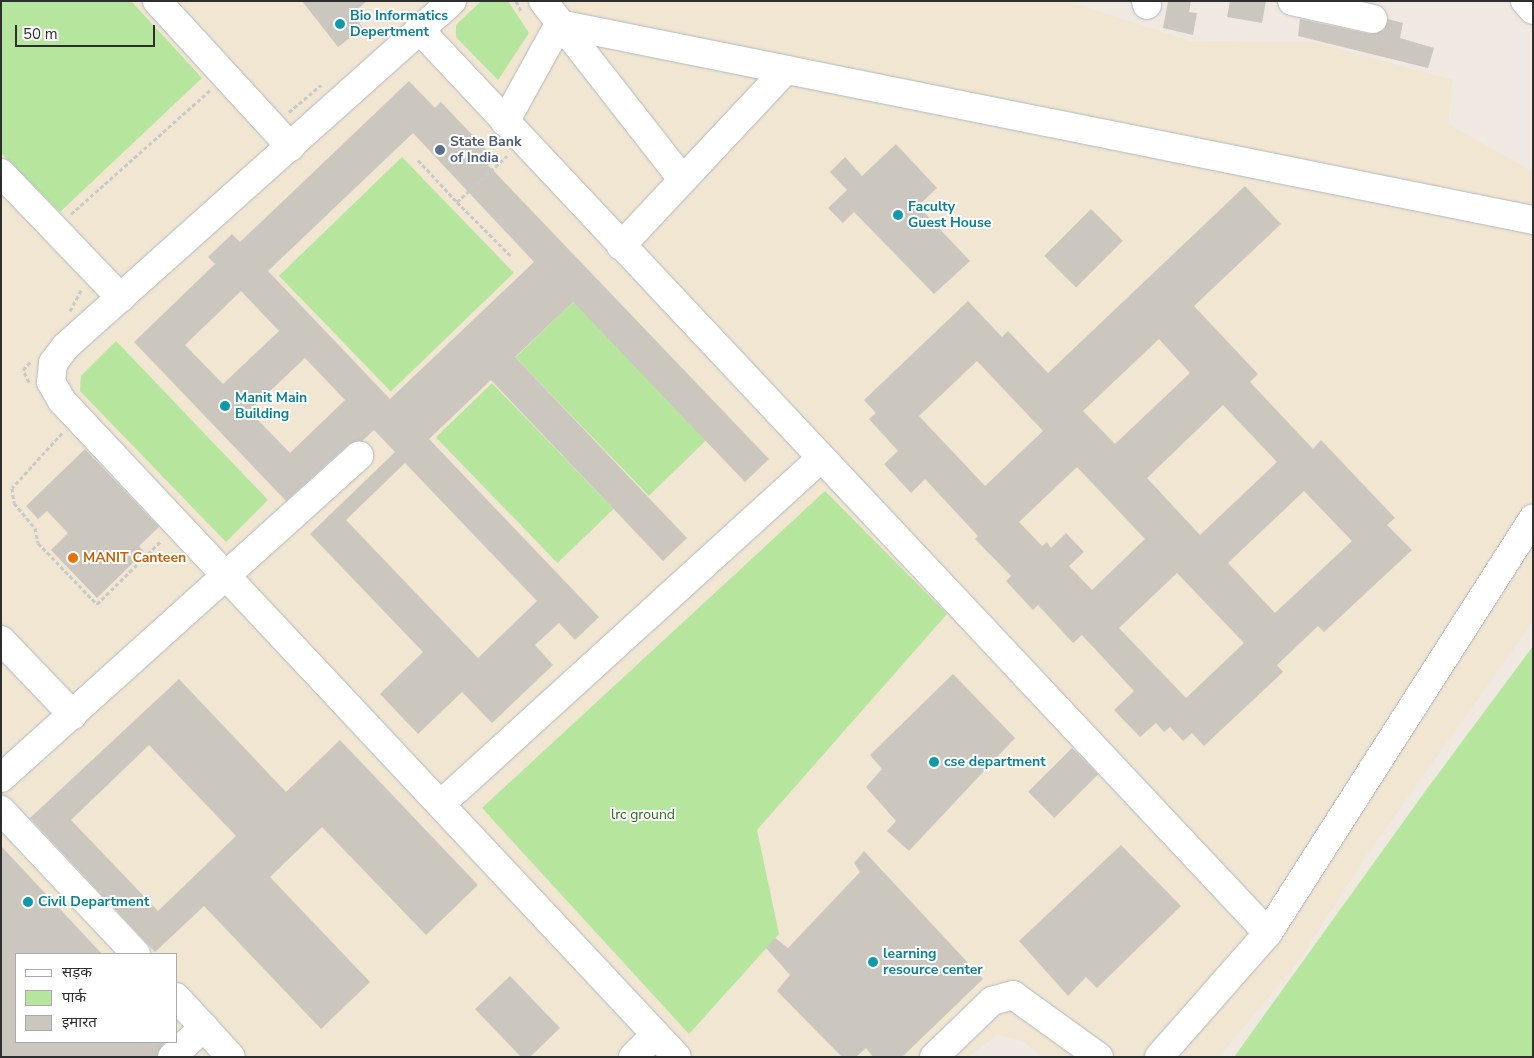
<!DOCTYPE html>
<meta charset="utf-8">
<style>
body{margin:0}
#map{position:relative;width:1534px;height:1058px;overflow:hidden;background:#efe9e1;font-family:"Nunito Sans","Noto Sans Devanagari",sans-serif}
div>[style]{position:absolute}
.education>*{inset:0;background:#f0e6d1}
.green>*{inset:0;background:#b6e59e;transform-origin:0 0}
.building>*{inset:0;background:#cbc7bf;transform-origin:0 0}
.path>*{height:3px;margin-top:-1.5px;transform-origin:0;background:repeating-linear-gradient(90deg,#c9c9c9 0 4px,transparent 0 6.5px)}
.roads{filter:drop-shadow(0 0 1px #b4b7c1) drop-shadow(0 0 1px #b4b7c1)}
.minor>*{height:28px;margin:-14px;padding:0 14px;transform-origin:14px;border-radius:14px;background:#fff}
.dots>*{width:14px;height:14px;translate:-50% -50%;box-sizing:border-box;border:2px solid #fff;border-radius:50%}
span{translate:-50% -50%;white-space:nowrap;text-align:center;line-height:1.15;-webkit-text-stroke:4px #fff;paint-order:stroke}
.culture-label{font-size:14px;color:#0d838f;font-weight:700}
.left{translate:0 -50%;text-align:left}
.service-label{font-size:14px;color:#4e5e75;font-weight:700}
.food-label{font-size:14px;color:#c56008;font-weight:700}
.park-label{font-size:14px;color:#2c6e1b}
.frame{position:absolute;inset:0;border:2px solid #2e2e2e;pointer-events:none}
.legend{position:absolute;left:15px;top:953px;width:162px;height:90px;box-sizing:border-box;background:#fff;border:1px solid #ababab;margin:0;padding:6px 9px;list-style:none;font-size:15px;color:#2e2e2e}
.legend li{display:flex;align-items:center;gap:10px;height:25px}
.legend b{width:25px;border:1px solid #ababab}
.scale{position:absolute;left:15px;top:25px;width:140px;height:22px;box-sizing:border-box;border:2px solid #2e2e2e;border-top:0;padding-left:6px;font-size:15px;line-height:18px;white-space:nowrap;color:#2e2e2e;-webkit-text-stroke:4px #fff;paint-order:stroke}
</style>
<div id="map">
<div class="education">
<div style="clip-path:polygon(evenodd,1px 1px,1067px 1px,1190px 41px,1314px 42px,1453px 80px,1448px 124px,1533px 172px,1533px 622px,1364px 859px,1302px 957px,1219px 1057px,1043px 1057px,1023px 1041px,997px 1035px,968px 1057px,1px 1057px,1px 1px,16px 954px,176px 954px,176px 1042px,16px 1042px,16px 954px)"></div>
</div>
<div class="green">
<div style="clip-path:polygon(1px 1px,131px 1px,202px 78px,60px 212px,1px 153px)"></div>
<div style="clip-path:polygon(481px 1px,508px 1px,529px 33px,498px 80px,456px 37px,456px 25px)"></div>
<div style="left:402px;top:157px;width:161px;height:171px;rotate:46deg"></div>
<div style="left:573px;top:302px;width:192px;height:80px;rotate:46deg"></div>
<div style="clip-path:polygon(116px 341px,268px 500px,226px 542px,80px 391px,81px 376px)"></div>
<div style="left:492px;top:383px;width:175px;height:78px;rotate:46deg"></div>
<div style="clip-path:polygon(825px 491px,947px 614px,757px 830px,779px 934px,689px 1034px,482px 808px)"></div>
<div style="clip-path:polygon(1533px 646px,1533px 1057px,1234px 1057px,1424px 793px)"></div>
</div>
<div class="building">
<div style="clip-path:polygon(302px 1px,367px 1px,352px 14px,363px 28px,338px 47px)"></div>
<div style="clip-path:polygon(1168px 1px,1191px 1px,1189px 12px,1197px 13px,1193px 35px,1163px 28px)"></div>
<div style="clip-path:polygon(1230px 1px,1266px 1px,1262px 23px,1227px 17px)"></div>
<div style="clip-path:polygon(1300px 19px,1370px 34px,1384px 30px,1388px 19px,1403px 23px,1400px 38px,1434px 48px,1428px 68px,1298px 36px)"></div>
<div style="clip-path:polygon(evenodd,409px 81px,435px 108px,441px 102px,495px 159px,488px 165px,769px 459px,745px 482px,573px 302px,515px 357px,687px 538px,663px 561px,491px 380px,429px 439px,599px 617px,575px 640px,559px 623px,535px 645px,553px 665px,492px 723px,462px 692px,418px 734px,380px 694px,423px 652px,310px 534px,395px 452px,374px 430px,362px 441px,349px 444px,286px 501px,134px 342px,215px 264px,208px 257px,232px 234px,240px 242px,409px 81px,413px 133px,534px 262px,390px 399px,268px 271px,413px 133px,409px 81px,241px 291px,279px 331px,223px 384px,185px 345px,241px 291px,409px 81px,305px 358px,345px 400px,290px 453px,249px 411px,305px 358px,409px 81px,405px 463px,537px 601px,478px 658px,346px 520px,405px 463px)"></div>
<div style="clip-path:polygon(896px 144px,937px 188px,918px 206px,970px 261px,934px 294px,854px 212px,843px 223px,828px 208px,847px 190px,830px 172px,845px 157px,862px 176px)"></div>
<div style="clip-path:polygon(evenodd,1245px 186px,1281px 224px,1194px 306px,1258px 374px,1250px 382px,1313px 449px,1321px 440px,1395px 518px,1387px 525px,1412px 550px,1324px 632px,1318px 626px,1277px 665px,1283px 672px,1204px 746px,1192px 733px,1183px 741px,1170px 727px,1164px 732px,1156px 723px,1140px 737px,1114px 710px,1134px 691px,1082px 635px,1073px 643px,1038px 605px,1033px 610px,1006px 581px,1011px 576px,975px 539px,978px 536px,925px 479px,911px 493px,884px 464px,898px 451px,869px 419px,876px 413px,864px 400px,968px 301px,1002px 337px,1008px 331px,1048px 373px,1245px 186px,1159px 339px,1190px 373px,1115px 444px,1083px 411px,1159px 339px,1245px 186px,977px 361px,1043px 431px,985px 486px,919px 416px,977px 361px,1245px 186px,1223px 405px,1277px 462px,1200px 535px,1147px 478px,1223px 405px,1245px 186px,1077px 467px,1145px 539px,1092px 590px,1069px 566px,1084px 552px,1066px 533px,1051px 548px,1047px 542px,1042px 546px,1019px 522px,1077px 467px,1245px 186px,1304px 491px,1352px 541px,1275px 613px,1228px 563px,1304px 491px,1245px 186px,1177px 573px,1244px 643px,1186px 698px,1119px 628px,1177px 573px)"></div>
<div style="left:1091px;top:209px;width:45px;height:66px;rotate:45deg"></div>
<div style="clip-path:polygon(85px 449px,159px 527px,139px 546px,144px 552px,97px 598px,51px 550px,68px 533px,47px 511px,38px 519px,26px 506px)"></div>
<div style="clip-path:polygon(953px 674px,1015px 738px,909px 851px,887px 831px,896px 821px,866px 787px,882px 769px,870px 755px)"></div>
<div style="clip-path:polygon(evenodd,179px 679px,286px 792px,340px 740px,478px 885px,426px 935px,322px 827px,270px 877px,370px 982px,321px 1029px,204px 906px,155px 952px,30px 818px,179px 679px,149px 745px,236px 836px,158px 911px,71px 820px,149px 745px)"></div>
<div style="left:1072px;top:748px;width:37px;height:62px;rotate:45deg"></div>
<div style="clip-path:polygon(1121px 845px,1181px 906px,1097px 988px,1086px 977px,1068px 996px,1019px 941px)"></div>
<div style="clip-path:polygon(1px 846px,102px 954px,16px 954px,16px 1042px,165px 1042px,156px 1057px,1px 1057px)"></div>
<div style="clip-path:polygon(864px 851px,983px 979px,902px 1057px,873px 1057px,866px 1048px,856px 1057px,842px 1057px,777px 991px,790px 975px,766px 948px,775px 938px,788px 948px,860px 872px,854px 863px)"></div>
<div style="clip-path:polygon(510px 976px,560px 1028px,530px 1057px,521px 1057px,475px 1009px)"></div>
</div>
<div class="path">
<div style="left:516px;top:1px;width:11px;rotate:63deg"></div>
<div style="left:289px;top:112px;width:42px;rotate:-40.2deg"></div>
<div style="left:418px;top:160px;width:57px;rotate:47.1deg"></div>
<div style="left:457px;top:202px;width:68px;rotate:-42.6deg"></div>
<div style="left:457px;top:202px;width:76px;rotate:45deg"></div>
<div style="left:71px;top:214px;width:186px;rotate:-41.7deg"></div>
<div style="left:70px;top:311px;width:24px;rotate:-62deg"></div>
<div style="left:29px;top:382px;width:13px;rotate:-117deg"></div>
<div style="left:23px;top:370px;width:12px;rotate:-48deg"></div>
<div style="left:62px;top:433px;width:74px;rotate:132.3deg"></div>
<div style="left:12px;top:488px;width:15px;rotate:82deg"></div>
<div style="left:14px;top:503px;width:33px;rotate:50deg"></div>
<div style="left:35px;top:528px;width:15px;rotate:79deg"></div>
<div style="left:38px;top:543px;width:85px;rotate:46deg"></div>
<div style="left:97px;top:604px;width:91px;rotate:-44.6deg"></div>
</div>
<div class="roads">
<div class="minor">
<div style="left:157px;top:1px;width:198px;rotate:47.5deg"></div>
<div style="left:452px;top:1px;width:518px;rotate:138.21deg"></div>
<div style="left:66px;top:346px;width:21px;rotate:127deg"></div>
<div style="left:53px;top:363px;width:19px;rotate:96deg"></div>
<div style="left:51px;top:382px;width:22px;rotate:60deg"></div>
<div style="left:62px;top:401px;width:899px;rotate:46.85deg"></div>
<div style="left:543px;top:1px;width:227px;rotate:52deg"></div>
<div style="left:1146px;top:1px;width:4px;rotate:76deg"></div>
<div style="left:1292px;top:1px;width:83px;rotate:12.5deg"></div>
<div style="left:1525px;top:1px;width:12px;rotate:48deg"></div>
<div style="left:419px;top:29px;width:1240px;rotate:46.8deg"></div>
<div style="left:505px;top:122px;width:112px;rotate:-61.1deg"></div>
<div style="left:559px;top:24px;width:994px;rotate:11.38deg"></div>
<div style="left:1px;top:173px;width:173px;rotate:46.2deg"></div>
<div style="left:621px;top:246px;width:238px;rotate:-46.9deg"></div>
<div style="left:1px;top:640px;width:104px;rotate:46.2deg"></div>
<div style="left:1px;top:778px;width:482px;rotate:-42deg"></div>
<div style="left:442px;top:803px;width:511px;rotate:-42.3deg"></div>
<div style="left:1px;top:810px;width:197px;rotate:46.8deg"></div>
<div style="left:176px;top:997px;width:81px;rotate:47.5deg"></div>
<div style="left:172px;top:1057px;width:44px;rotate:-43.2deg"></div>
<div style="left:633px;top:1057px;width:31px;rotate:-45deg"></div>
<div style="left:934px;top:1057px;width:81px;rotate:-44deg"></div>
<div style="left:992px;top:1001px;width:22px;rotate:-16deg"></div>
<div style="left:1013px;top:995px;width:106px;rotate:35.8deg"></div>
<div style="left:1159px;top:1057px;width:165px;rotate:-48.7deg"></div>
<div style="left:1268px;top:933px;width:492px;rotate:-57.4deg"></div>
</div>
</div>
<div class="dots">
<div style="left:340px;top:24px;background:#0f9aa8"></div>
<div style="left:440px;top:150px;background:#5c6f8a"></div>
<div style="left:898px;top:215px;background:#0f9aa8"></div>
<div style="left:225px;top:406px;background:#0f9aa8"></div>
<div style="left:73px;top:558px;background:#e8710a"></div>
<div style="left:934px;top:762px;background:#0f9aa8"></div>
<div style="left:28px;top:902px;background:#0f9aa8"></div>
<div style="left:873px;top:962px;background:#0f9aa8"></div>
</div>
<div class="culture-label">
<span class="left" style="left:350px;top:24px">Bio Informatics<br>Depertment</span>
<span class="left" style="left:908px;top:215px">Faculty<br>Guest House</span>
<span class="left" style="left:235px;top:406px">Manit Main<br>Building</span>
<span class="left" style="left:944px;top:762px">cse department</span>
<span class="left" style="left:38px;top:902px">Civil Department</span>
<span class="left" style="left:883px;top:962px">learning<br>resource center</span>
</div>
<div class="service-label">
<span class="left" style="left:450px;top:150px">State Bank<br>of India</span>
</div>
<div class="food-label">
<span class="left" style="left:83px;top:558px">MANIT Canteen</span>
</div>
<div class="park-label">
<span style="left:643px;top:815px">lrc ground</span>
</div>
<div class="frame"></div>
<ul class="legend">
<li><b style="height:6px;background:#fff"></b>सड़क</li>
<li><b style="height:14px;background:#b6e59e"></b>पार्क</li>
<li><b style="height:14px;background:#cbc7bf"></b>इमारत</li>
</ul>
<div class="scale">50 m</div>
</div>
